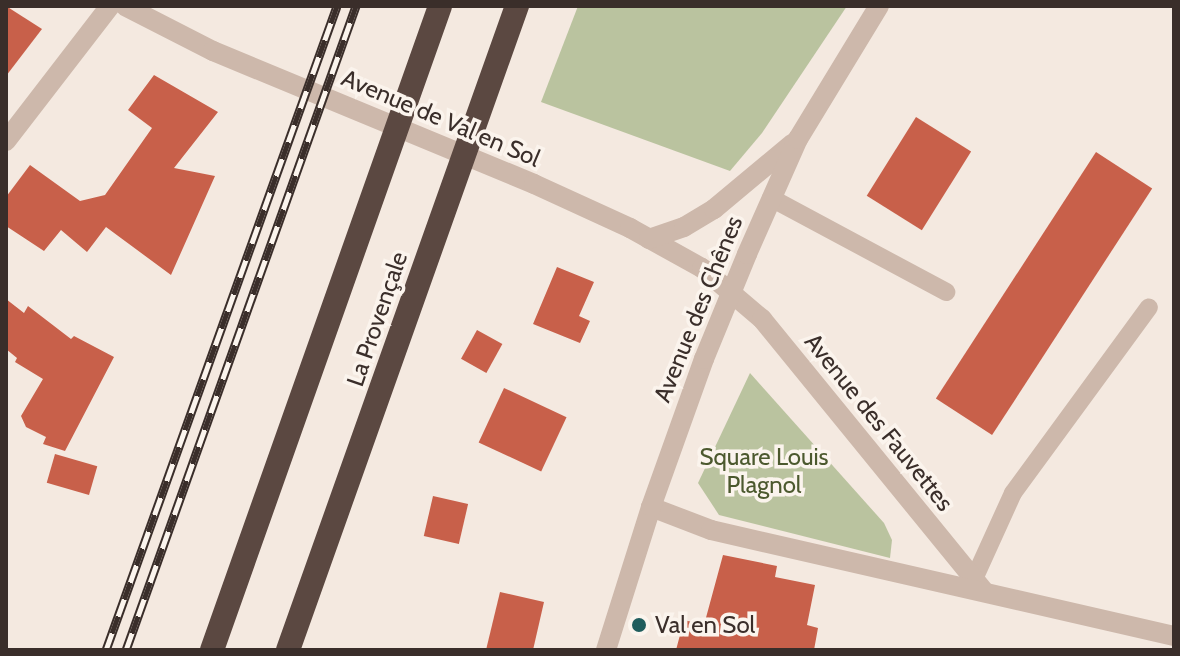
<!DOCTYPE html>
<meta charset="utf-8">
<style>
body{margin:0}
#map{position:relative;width:1180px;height:656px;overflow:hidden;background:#f4e9e0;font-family:Cabin,sans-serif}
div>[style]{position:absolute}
.green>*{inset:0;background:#bac39f}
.building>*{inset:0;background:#c8604a;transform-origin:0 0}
.service>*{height:18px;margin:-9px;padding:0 9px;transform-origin:9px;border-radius:9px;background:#cdb8ab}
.minor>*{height:20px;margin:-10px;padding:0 10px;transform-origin:10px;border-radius:10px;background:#cdb8ab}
.motorway>*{height:24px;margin:-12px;padding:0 12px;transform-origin:12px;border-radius:12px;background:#5b4841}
.rail>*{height:9px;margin-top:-4.5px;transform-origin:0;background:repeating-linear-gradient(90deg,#fbf4ed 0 18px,#3a2e2a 0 36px);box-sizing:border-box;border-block:2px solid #3a2e2a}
.dots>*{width:22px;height:22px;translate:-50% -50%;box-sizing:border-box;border:4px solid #fbf4ed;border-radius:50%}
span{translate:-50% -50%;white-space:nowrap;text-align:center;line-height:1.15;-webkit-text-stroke:7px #fbf4ed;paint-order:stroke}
.street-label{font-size:24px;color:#3a2e2a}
.park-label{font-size:24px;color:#4c592e}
.poi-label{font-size:24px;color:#3a2e2a}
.left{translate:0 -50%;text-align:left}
.frame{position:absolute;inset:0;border:8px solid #3a2e2a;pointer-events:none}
</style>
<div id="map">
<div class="green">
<div style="clip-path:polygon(578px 6px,847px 6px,762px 133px,730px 171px,541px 102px)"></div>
<div style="clip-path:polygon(750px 373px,884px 523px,892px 540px,890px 558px,719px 515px,698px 483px)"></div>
</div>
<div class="building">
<div style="clip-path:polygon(6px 6px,42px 29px,6px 76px)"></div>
<div style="clip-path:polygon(154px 75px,218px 112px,174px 168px,215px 176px,171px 275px,106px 227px,87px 252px,61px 230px,44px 251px,6px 226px,6px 197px,30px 165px,80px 201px,105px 195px,152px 128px,128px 110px)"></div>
<div style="left:916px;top:117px;width:65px;height:93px;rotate:32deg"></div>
<div style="left:1096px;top:152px;width:67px;height:294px;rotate:33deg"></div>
<div style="clip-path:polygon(557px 267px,594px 282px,579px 316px,590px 321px,580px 343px,533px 324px)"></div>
<div style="clip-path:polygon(6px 299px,24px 313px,28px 306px,71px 339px,74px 336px,114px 357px,65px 451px,43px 444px,46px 437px,26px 427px,21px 416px,43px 379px,15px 362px,17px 358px,6px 349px)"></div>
<div style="left:477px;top:330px;width:29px;height:33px;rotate:29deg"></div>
<div style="left:504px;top:388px;width:69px;height:60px;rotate:25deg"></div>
<div style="left:55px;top:454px;width:44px;height:30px;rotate:16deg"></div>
<div style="left:433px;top:496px;width:36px;height:41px;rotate:13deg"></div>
<div style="clip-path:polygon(723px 555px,777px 566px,775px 577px,815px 585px,807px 625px,818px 628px,814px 650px,676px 650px,684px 620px,704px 625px)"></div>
<div style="clip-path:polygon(500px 592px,544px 602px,533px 650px,486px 650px)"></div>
</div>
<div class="service">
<div style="left:771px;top:198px;width:199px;rotate:28.2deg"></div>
<div style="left:974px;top:579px;width:94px;rotate:-65.6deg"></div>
<div style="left:1013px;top:493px;width:230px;rotate:-53.8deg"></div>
</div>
<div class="minor">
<div style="left:125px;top:6px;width:99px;rotate:27.1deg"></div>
<div style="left:213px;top:51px;width:347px;rotate:22.5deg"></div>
<div style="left:534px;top:184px;width:106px;rotate:24.6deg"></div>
<div style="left:630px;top:228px;width:82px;rotate:29.1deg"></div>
<div style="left:702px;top:268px;width:79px;rotate:40.4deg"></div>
<div style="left:762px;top:319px;width:350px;rotate:50.8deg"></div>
<div style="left:6px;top:141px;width:170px;rotate:-52.4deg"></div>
<div style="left:649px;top:239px;width:37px;rotate:-19deg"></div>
<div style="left:684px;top:227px;width:35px;rotate:-31deg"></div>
<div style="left:714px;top:209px;width:102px;rotate:-39.8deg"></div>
<div style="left:651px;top:507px;width:64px;rotate:21deg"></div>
<div style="left:711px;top:530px;width:475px;rotate:12.9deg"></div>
<div style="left:606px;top:650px;width:150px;rotate:-72.5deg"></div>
<div style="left:651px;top:507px;width:157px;rotate:-70.3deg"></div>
<div style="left:704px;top:359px;width:113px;rotate:-67.7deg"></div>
<div style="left:747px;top:254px;width:126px;rotate:-66.1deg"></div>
<div style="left:798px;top:139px;width:156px;rotate:-58.7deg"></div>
</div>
<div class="motorway">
<div style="left:212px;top:650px;width:683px;rotate:-70.5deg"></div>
<div style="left:288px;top:650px;width:684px;rotate:-70.43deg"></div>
</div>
<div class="rail">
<div style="left:106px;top:650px;width:684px;rotate:-70.27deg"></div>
<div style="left:126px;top:650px;width:684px;rotate:-70.35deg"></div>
</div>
<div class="dots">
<div style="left:639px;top:625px;background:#1f5d5d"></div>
</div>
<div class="street-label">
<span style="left:441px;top:118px;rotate:23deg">Avenue de Val en Sol</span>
<span style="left:698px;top:309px;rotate:-68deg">Avenue des Chênes</span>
<span style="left:377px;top:319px;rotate:-71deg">La Provençale</span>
<span style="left:879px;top:422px;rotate:51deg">Avenue des Fauvettes</span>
</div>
<div class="park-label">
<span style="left:764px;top:471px">Square Louis<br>Plagnol</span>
</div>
<div class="poi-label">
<span class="left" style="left:655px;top:625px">Val en Sol</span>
</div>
<div class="frame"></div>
</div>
